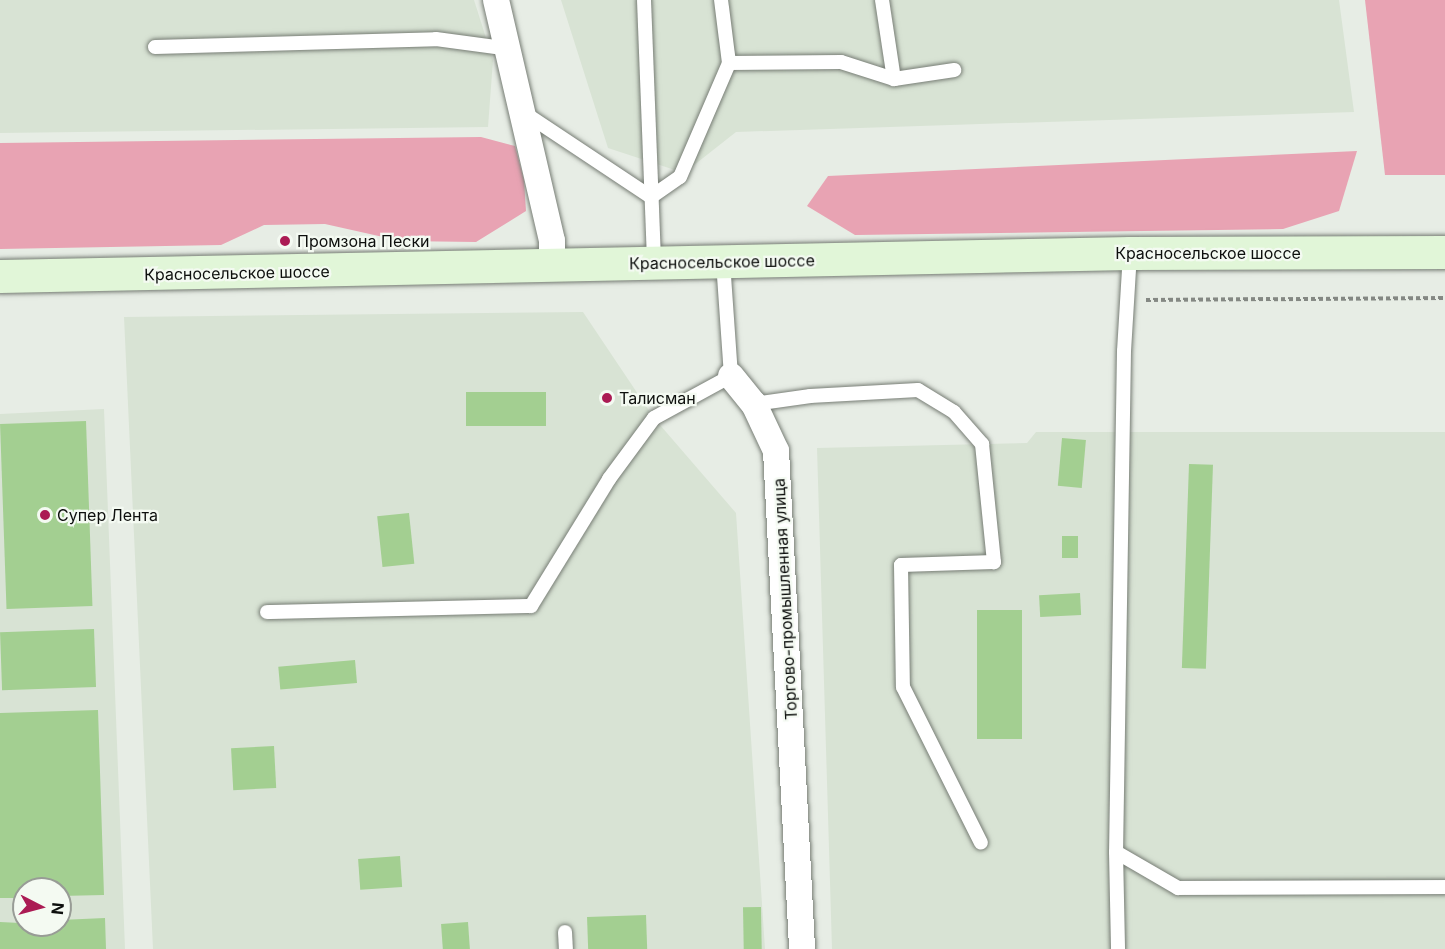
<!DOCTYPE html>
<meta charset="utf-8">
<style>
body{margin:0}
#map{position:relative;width:1445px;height:949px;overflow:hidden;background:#e7ede5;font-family:Inter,sans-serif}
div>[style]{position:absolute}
.built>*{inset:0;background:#d8e3d4}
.green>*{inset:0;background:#e8a3b3}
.building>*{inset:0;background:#a3cf91;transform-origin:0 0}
.path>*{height:4px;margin-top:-2px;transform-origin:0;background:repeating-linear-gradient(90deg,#848883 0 4.5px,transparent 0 7.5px)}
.roads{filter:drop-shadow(0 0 2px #777d75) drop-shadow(0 0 2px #777d75)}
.service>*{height:14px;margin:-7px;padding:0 7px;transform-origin:7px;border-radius:7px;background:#fff}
.minor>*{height:26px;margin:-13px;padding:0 13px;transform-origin:13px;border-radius:13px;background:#fff}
.secondary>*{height:33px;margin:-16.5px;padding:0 16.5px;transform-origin:16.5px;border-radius:16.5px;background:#e1f6d8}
.dots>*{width:16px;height:16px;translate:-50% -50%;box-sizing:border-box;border:3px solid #f4faf2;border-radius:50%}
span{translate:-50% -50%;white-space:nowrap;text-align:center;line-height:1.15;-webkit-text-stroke:4.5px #f4faf2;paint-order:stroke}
.poi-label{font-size:16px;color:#0d0f0d}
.left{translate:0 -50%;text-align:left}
.street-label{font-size:16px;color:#0d0f0d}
.north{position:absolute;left:12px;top:877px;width:60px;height:60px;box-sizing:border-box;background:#f4faf2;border:2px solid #989c96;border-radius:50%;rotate:96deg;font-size:16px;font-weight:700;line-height:24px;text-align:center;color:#0d0f0d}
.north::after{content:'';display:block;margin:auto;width:21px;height:27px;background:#ab1b54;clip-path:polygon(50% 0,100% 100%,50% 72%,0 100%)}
</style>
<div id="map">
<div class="built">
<div style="clip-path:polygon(0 0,474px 0,493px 60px,488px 127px,0 133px)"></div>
<div style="clip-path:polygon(561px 0,1339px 0,1354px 112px,736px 132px,684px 173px,608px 148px)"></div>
<div style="clip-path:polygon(583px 312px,654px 418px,736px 513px,765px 949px,153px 949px,124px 317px)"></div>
<div style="clip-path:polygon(evenodd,104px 409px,125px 949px,0 949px,0 414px,104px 409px,24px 889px,60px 889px,60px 925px,24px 925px,24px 889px)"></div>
<div style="clip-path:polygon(1036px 432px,1445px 432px,1445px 949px,832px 949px,817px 448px,1027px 443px)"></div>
</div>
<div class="green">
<div style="clip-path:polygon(1365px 0,1445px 0,1445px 175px,1385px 175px)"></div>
<div style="clip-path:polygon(481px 137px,515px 146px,524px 180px,526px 211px,476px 242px,401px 241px,325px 224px,264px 225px,221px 245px,0 249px,0 143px)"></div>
<div style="clip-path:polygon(1357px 151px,1339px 211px,1283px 229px,855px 235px,807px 206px,828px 176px)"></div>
</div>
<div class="building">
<div style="left:466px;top:392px;width:80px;height:34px"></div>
<div style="left:86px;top:421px;width:185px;height:86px;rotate:88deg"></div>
<div style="left:1062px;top:438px;width:24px;height:48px;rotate:5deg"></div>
<div style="left:1189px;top:464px;width:24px;height:204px;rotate:2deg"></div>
<div style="left:409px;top:513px;width:51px;height:32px;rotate:84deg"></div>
<div style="left:1078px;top:536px;width:22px;height:16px;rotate:90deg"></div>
<div style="left:1080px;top:593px;width:22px;height:41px;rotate:87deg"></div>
<div style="left:977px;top:610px;width:45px;height:129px"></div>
<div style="left:94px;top:629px;width:58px;height:94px;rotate:88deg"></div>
<div style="left:355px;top:660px;width:23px;height:77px;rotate:85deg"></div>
<div style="clip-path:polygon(98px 710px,104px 895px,60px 896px,60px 889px,24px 889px,24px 898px,0 898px,0 713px)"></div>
<div style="left:274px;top:746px;width:42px;height:43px;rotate:87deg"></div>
<div style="left:400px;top:856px;width:31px;height:42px;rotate:86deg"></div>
<div style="left:761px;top:907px;width:42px;height:18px;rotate:89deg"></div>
<div style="left:646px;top:915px;width:34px;height:59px;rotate:88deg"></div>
<div style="clip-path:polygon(105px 918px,106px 949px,0 949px,0 922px,60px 925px,60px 920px)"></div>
<div style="left:468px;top:922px;width:27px;height:27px;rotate:86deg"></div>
</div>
<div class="path">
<div style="left:1146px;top:300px;width:299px;rotate:-0.4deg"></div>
</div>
<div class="roads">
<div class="service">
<div style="left:644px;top:0;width:264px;rotate:87.8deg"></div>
<div style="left:882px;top:0;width:80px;rotate:81.4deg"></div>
<div style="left:155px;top:47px;width:281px;rotate:-1.6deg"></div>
<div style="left:436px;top:39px;width:75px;rotate:7.7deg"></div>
<div style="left:729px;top:63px;width:112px;rotate:-0.5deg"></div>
<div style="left:841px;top:62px;width:56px;rotate:17.8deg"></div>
<div style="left:894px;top:79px;width:61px;rotate:-8.5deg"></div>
<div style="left:523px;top:112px;width:154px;rotate:33.6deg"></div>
<div style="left:651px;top:197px;width:35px;rotate:-35deg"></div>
<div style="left:680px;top:177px;width:124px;rotate:-66.7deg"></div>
<div style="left:729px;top:63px;width:64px;rotate:-97.2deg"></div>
<div style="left:1130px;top:253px;width:98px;rotate:93.5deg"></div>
<div style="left:1124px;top:351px;width:501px;rotate:90.91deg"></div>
<div style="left:1116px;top:852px;width:72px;rotate:30.1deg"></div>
<div style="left:1178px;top:888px;width:267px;rotate:-0.2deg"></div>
<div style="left:754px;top:404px;width:57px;rotate:-8.1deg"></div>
<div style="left:810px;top:396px;width:108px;rotate:-3.2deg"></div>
<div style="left:918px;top:390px;width:42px;rotate:31.4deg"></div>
<div style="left:954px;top:412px;width:43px;rotate:48.8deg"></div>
<div style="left:982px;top:444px;width:119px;rotate:84.2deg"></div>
<div style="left:994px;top:562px;width:93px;rotate:178.2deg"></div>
<div style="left:901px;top:565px;width:122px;rotate:89.1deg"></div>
<div style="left:903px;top:687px;width:174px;rotate:63.4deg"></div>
<div style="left:267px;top:612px;width:264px;rotate:-1.3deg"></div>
<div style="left:531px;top:606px;width:149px;rotate:-58.4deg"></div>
<div style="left:609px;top:479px;width:76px;rotate:-53.6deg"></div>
<div style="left:654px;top:418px;width:88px;rotate:-28.6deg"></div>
<div style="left:731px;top:376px;width:113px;rotate:-94deg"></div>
<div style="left:1116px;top:852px;width:97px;rotate:88.8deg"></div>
<div style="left:565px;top:932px;width:17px;rotate:87deg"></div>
</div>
<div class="minor">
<div style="left:496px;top:0;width:247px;rotate:76.9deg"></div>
<div style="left:552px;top:241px;width:24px;rotate:90deg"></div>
<div style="left:731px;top:376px;width:36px;rotate:51deg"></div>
<div style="left:754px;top:404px;width:52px;rotate:64.9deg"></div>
<div style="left:776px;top:451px;width:499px;rotate:87deg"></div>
</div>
<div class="secondary">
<div style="left:0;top:276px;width:1130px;rotate:-1.17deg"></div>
<div style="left:1130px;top:253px;width:315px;rotate:-0.2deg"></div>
</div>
</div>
<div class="dots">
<div style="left:285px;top:241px;background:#ab1b54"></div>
<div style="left:607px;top:398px;background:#ab1b54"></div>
<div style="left:45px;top:515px;background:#ab1b54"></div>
</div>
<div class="poi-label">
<span class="left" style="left:297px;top:241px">Промзона Пески</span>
<span class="left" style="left:619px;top:398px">Талисман</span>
<span class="left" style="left:57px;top:515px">Супер Лента</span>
</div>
<div class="street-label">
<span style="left:1208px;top:253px">Красносельское шоссе</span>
<span style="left:722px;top:262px;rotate:-1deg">Красносельское шоссе</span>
<span style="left:237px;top:273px;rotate:-1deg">Красносельское шоссе</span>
<span style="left:785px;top:599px;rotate:-93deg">Торгово-промышленная улица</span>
</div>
<div class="north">N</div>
</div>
